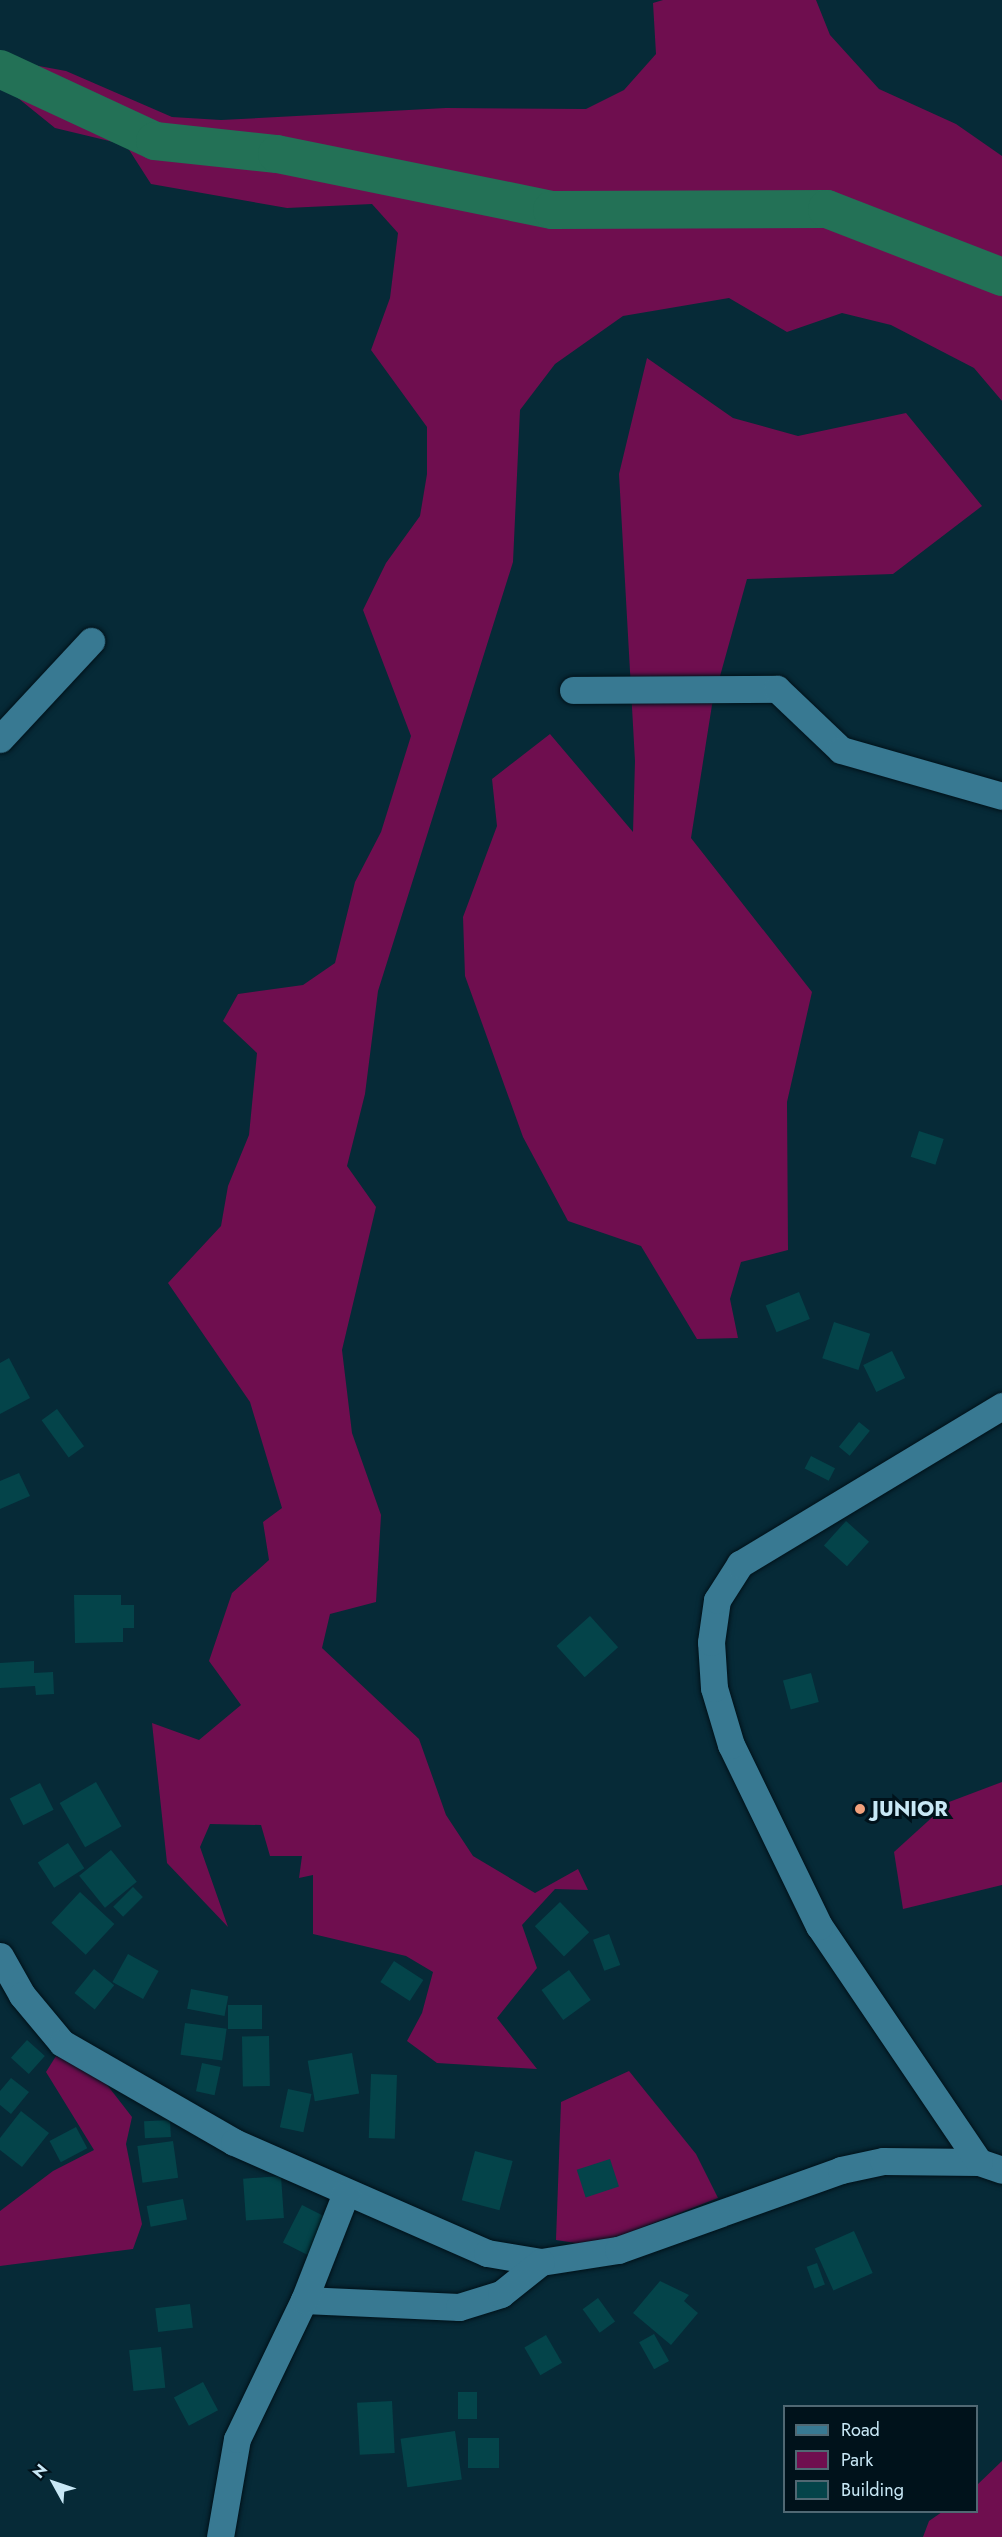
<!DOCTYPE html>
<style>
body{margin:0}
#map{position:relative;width:1002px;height:2537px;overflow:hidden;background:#062a37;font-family:Jost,sans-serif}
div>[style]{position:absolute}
.green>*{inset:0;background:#6f0e4f}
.river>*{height:38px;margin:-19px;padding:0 19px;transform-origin:19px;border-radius:19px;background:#237156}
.building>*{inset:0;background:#04444a;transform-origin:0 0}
.roads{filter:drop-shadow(0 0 2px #011119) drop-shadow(0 0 2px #011119)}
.minor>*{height:27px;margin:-13.5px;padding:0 13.5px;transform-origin:13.5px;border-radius:13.5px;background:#387992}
.dots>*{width:16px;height:16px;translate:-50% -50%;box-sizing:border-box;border:3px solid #00121b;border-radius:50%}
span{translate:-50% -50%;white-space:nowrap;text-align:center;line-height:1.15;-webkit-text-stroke:6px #00121b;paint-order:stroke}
.poi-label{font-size:21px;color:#c8e8f6;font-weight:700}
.left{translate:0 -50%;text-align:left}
.legend{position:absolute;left:783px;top:2405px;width:195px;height:108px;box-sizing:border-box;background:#00121b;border:2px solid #506873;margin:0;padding:8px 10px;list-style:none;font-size:18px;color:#c8e8f6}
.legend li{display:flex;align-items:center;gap:12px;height:30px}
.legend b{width:30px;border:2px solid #506873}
.north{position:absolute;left:24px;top:2453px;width:60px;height:60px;-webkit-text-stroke:4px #00121b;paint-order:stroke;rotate:310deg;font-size:16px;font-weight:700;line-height:24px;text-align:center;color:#c8e8f6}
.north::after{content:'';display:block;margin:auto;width:21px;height:27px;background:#c8e8f6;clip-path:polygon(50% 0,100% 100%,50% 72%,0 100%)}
</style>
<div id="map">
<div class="green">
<div style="clip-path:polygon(663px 0,816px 0,830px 35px,879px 89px,956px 124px,1002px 156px,1002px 401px,974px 368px,891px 325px,842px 313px,787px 332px,729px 298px,623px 316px,555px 364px,520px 410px,513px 562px,378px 991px,365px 1094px,347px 1166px,376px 1207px,342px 1350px,352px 1433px,381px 1515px,376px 1602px,330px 1614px,322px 1648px,419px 1739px,446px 1815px,473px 1856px,535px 1893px,578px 1869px,588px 1890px,555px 1889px,522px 1925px,537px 1968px,497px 2018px,537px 2069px,437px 2063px,407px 2041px,422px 2013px,433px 1972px,406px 1956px,313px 1934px,313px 1875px,299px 1878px,302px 1856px,270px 1856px,261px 1825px,210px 1824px,200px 1847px,228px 1927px,167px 1863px,152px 1723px,199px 1740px,241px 1705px,209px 1661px,232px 1593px,269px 1560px,263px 1522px,282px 1508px,250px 1402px,168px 1283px,221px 1226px,228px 1186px,249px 1135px,257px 1053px,223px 1021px,238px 994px,303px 985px,335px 963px,355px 882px,381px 832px,411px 736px,363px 610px,386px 563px,420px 516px,427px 474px,427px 427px,371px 350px,390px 298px,398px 233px,372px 204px,287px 208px,151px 184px,126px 145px,55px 128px,3px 86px,28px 64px,66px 71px,172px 117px,221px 120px,446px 108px,586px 109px,624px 90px,656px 54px,653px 3px)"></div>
<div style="clip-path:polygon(647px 358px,733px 418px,798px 436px,906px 413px,982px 506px,893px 574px,747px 579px,712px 705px,691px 838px,812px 992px,787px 1102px,788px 1250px,741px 1262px,730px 1299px,738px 1338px,697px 1339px,641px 1246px,568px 1221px,523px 1137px,465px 976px,463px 917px,497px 826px,492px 779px,550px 734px,633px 832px,635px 761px,619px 474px)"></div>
<div style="clip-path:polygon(1002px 1782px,1002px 1885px,903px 1909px,894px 1852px,949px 1802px)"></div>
<div style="clip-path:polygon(56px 2056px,101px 2077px,132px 2117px,126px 2144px,142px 2224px,133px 2249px,0 2266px,0 2211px,53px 2171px,94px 2150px,46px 2072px)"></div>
<div style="clip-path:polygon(629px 2071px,696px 2154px,718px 2198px,595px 2246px,556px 2240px,561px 2102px)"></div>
<div style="clip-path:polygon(1002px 2461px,1002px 2537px,923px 2537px,929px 2521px,942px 2512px,976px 2512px,977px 2485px)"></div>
</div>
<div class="river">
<div style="left:0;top:69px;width:171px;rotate:24.9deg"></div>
<div style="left:155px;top:141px;width:123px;rotate:6.1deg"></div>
<div style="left:277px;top:154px;width:281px;rotate:11.5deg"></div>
<div style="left:552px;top:210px;width:275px;rotate:-0.2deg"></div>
<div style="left:827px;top:209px;width:188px;rotate:21.2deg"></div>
</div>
<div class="building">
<div style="left:919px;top:1131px;width:26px;height:27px;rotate:18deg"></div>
<div style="left:799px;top:1292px;width:29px;height:36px;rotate:68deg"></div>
<div style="left:834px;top:1322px;width:38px;height:38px;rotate:18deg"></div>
<div style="left:892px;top:1351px;width:30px;height:32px;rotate:64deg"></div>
<div style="clip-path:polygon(9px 1358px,30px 1398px,0 1414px,0 1363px)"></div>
<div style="left:57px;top:1409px;width:46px;height:19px;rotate:54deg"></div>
<div style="left:859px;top:1422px;width:14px;height:32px;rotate:39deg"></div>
<div style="left:811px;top:1456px;width:27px;height:14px;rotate:27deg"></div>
<div style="clip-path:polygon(19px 1473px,30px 1496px,0 1509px,0 1481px)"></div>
<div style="left:846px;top:1521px;width:31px;height:33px;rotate:42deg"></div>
<div style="clip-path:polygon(74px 1595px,121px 1595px,121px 1605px,134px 1605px,134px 1628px,123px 1628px,123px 1642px,75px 1643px)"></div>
<div style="left:590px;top:1616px;width:42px;height:45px;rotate:48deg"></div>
<div style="clip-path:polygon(34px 1661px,34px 1673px,53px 1672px,54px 1694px,36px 1695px,35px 1686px,0 1688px,0 1663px)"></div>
<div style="left:811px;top:1673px;width:30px;height:29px;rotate:75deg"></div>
<div style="left:96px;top:1782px;width:51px;height:42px;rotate:60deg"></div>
<div style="left:40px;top:1783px;width:30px;height:34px;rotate:63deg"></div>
<div style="left:68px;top:1843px;width:30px;height:36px;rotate:57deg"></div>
<div style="left:111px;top:1850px;width:41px;height:41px;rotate:51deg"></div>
<div style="left:133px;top:1887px;width:14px;height:28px;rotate:45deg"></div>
<div style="left:80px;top:1892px;width:47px;height:42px;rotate:43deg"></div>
<div style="left:560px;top:1902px;width:42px;height:35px;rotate:46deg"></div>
<div style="left:609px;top:1934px;width:33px;height:17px;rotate:70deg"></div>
<div style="left:128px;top:1954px;width:35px;height:32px;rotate:29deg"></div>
<div style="left:394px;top:1961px;width:35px;height:25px;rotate:33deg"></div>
<div style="left:94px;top:1969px;width:26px;height:31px;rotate:39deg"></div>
<div style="left:569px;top:1970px;width:37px;height:34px;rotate:54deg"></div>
<div style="left:191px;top:1989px;width:38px;height:20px;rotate:11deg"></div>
<div style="left:262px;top:2005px;width:24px;height:34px;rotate:90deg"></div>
<div style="left:185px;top:2023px;width:42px;height:32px;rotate:8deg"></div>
<div style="left:269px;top:2036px;width:50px;height:27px;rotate:89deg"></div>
<div style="left:27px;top:2040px;width:24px;height:24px;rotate:42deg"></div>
<div style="left:352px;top:2053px;width:41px;height:45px;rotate:80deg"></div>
<div style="left:202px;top:2063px;width:19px;height:29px;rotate:12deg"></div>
<div style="left:371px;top:2074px;width:26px;height:64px;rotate:2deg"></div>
<div style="clip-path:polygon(11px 2078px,29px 2092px,11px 2114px,0 2105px,0 2091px)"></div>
<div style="left:288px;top:2089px;width:24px;height:39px;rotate:12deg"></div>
<div style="clip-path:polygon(21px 2111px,49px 2133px,22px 2167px,0 2150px,0 2138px)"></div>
<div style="left:170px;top:2120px;width:17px;height:26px;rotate:87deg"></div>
<div style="left:76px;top:2127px;width:24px;height:30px;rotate:62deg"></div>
<div style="left:173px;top:2141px;width:37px;height:36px;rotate:82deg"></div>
<div style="left:475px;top:2151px;width:39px;height:51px;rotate:15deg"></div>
<div style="left:610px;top:2159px;width:29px;height:35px;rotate:72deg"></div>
<div style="left:281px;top:2176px;width:42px;height:38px;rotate:86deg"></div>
<div style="left:183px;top:2199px;width:21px;height:37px;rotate:79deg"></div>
<div style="left:302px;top:2205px;width:30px;height:42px;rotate:27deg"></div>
<div style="left:854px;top:2231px;width:46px;height:43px;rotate:66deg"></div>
<div style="left:817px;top:2263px;width:23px;height:11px;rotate:70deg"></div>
<div style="clip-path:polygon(660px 2281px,689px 2295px,684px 2301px,698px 2313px,671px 2345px,633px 2313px)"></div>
<div style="left:598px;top:2298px;width:29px;height:19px;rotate:54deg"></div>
<div style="left:190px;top:2304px;width:24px;height:35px;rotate:83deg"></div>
<div style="left:654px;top:2334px;width:31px;height:17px;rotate:61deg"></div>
<div style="left:546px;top:2335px;width:32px;height:25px;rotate:60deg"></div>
<div style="left:161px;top:2347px;width:41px;height:32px;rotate:84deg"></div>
<div style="left:203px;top:2382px;width:32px;height:33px;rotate:62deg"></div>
<div style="left:458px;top:2392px;width:19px;height:27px"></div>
<div style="left:392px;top:2401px;width:52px;height:35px;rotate:87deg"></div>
<div style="left:455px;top:2431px;width:49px;height:55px;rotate:82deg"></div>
<div style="left:499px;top:2438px;width:30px;height:31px;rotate:90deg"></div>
</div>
<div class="roads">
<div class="minor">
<div style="left:573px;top:690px;width:204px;rotate:-0.3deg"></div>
<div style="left:777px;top:689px;width:88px;rotate:43.6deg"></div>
<div style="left:841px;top:750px;width:167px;rotate:15.9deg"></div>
<div style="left:0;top:739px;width:134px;rotate:-47.1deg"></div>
<div style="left:0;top:1956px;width:45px;rotate:60.6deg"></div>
<div style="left:22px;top:1995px;width:62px;rotate:50.2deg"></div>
<div style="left:62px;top:2043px;width:198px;rotate:29.9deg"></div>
<div style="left:234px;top:2142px;width:276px;rotate:23.7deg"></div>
<div style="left:487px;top:2253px;width:55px;rotate:9.5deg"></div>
<div style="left:541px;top:2262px;width:78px;rotate:-8.9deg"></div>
<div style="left:618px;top:2250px;width:237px;rotate:-19.7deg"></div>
<div style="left:841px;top:2170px;width:43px;rotate:-12.1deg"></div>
<div style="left:883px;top:2161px;width:96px;rotate:0.6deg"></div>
<div style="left:979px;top:2162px;width:24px;rotate:19deg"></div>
<div style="left:979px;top:2162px;width:285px;rotate:-124.1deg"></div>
<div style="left:819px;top:1926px;width:201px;rotate:-115.9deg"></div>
<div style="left:731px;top:1745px;width:59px;rotate:-106.6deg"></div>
<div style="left:714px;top:1688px;width:46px;rotate:-93.7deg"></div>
<div style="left:711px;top:1642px;width:42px;rotate:-81.9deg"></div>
<div style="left:717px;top:1600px;width:43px;rotate:-57.4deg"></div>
<div style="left:740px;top:1564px;width:306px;rotate:-31.1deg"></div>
<div style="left:304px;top:2300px;width:155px;rotate:2.6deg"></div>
<div style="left:459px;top:2307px;width:44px;rotate:-17.2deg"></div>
<div style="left:501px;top:2294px;width:51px;rotate:-38.7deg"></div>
<div style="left:220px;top:2537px;width:99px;rotate:-80.2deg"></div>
<div style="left:237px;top:2439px;width:154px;rotate:-64.3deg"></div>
<div style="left:304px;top:2300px;width:115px;rotate:-68.6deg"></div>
</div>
</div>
<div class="dots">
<div style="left:860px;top:1809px;background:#f1a17c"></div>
</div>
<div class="poi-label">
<span class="left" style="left:872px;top:1809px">JUNIOR</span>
</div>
<ul class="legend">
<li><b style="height:8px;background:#387992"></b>Road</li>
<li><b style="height:16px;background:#6f0e4f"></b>Park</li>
<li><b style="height:16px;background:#04444a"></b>Building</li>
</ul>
<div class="north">N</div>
</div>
